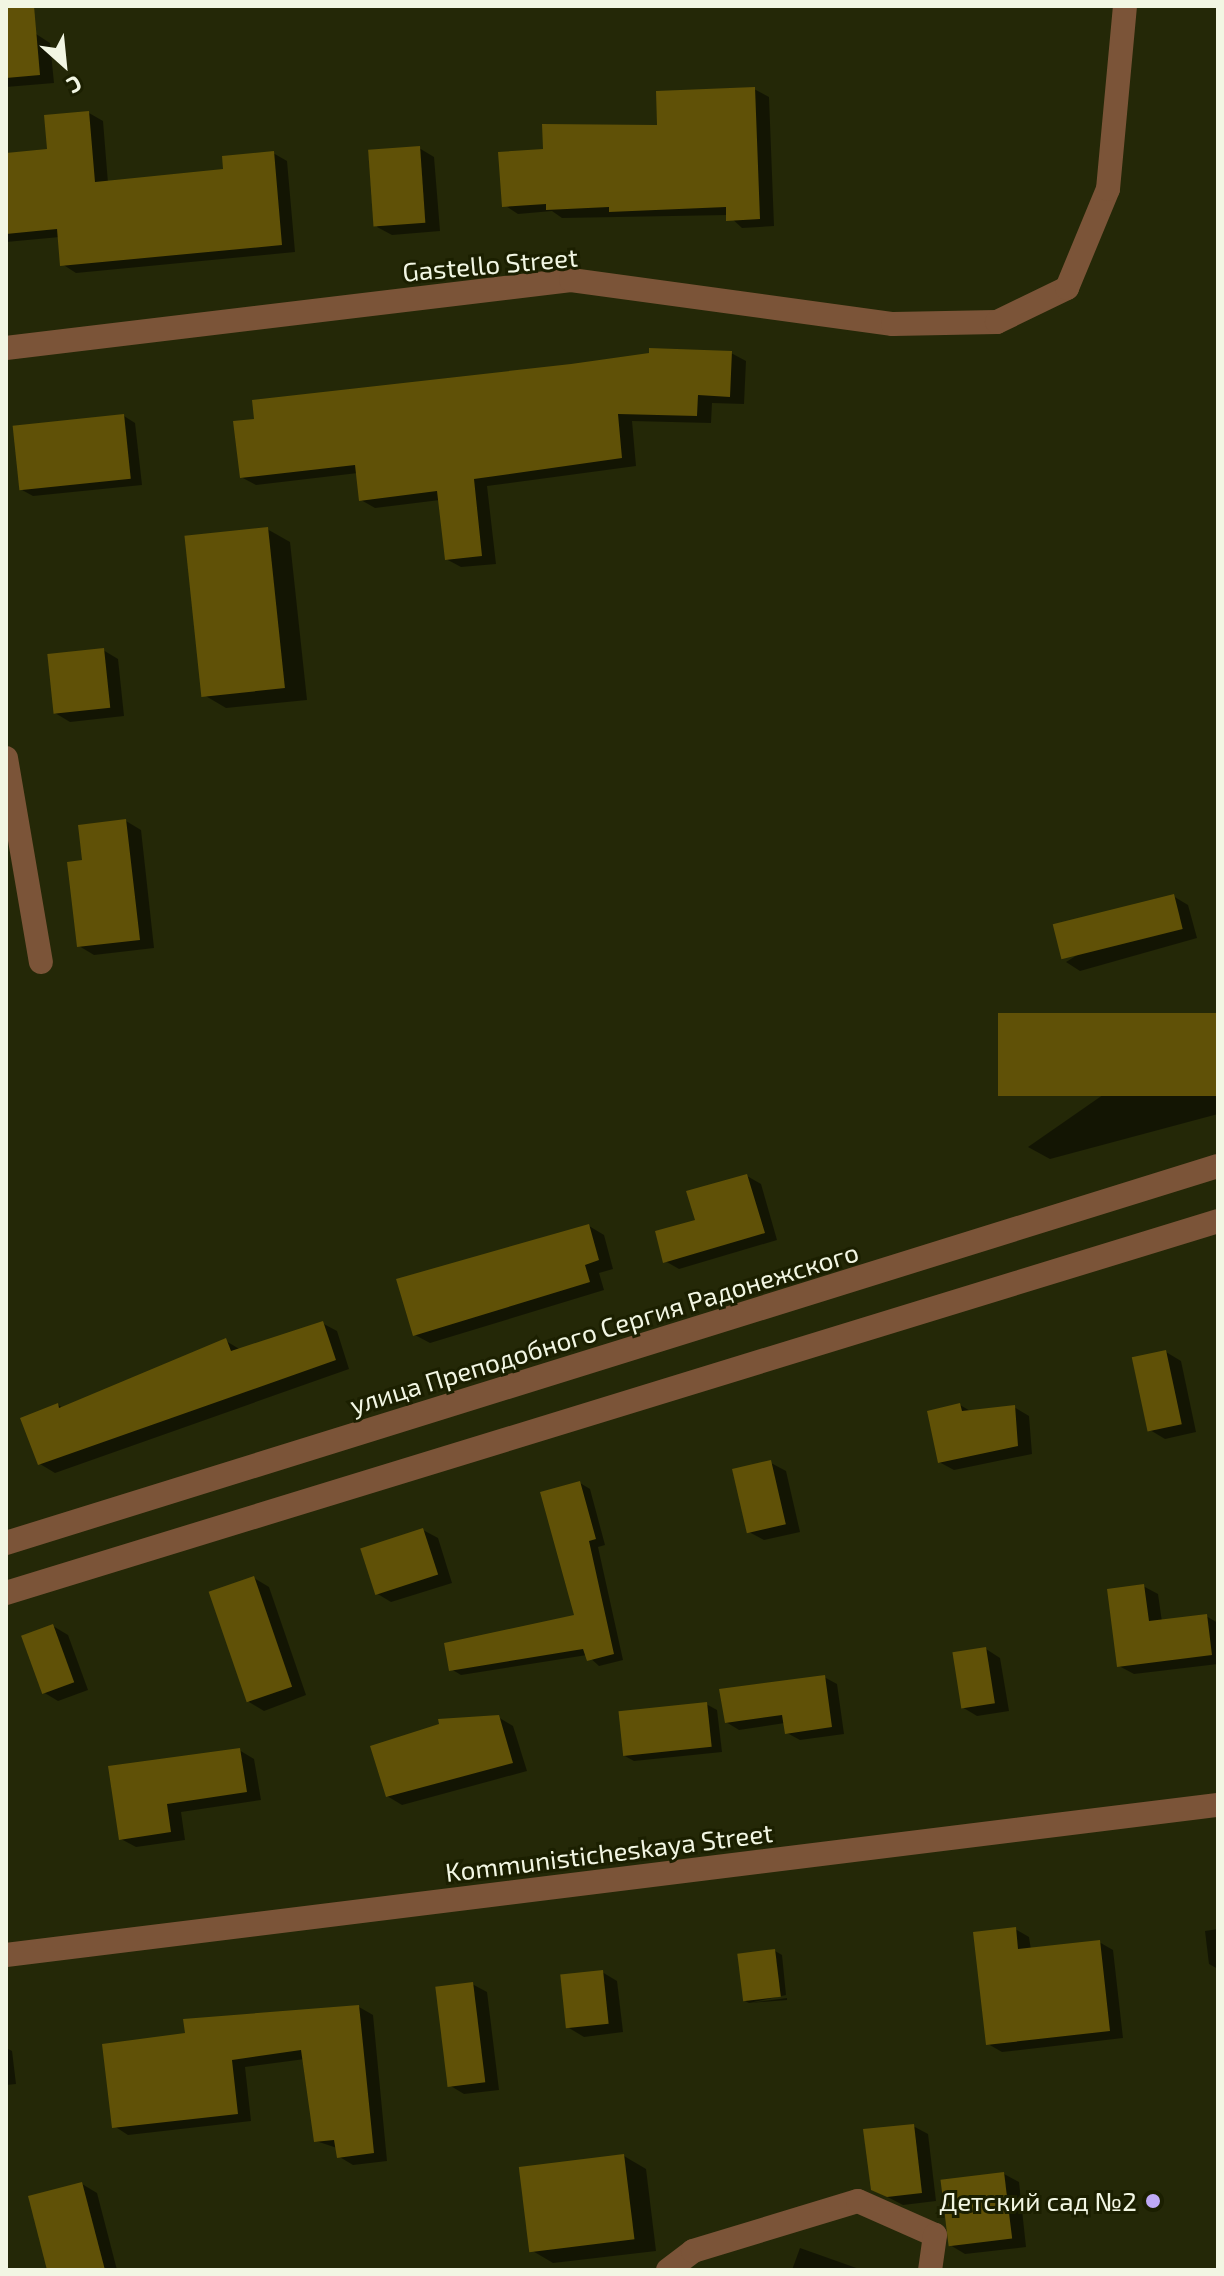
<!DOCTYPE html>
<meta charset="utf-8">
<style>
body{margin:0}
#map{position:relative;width:1224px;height:2276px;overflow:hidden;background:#242807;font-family:"Exo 2",sans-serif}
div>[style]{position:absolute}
.shadow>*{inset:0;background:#0007}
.building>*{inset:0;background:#605107;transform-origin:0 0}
.minor>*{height:24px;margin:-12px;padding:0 12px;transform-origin:12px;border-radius:12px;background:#7b5438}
.dots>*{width:22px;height:22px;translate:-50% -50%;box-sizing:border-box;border:4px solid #1b1f00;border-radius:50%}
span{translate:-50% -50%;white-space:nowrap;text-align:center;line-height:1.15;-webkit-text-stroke:6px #1b1f00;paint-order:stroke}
.street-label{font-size:26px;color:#f2f6e3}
.poi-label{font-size:26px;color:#f2f6e3}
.right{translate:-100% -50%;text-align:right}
.frame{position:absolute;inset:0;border:8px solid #f2f6e3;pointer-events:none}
.north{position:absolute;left:24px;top:24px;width:80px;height:80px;-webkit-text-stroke:6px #1b1f00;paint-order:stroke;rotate:153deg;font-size:22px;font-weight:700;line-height:32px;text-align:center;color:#f2f6e3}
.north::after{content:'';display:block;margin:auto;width:28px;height:36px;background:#f2f6e3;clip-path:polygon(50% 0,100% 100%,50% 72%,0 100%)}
</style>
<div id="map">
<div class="shadow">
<div style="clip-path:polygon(36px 34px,50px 43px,54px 83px,6px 87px,6px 37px)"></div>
<div style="clip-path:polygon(754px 89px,769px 97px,774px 226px,742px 228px,728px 215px,562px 218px,552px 211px,518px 214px,504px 205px,660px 127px)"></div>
<div style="clip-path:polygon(89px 113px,103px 121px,108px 183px,225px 171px,273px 153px,287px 161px,295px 252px,76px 273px,62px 264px,60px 237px,6px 242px,6px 155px,50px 151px)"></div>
<div style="clip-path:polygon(419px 148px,434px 157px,440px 231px,392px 235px,377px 227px)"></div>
<div style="clip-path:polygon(731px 353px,746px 361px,744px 404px,712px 403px,711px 423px,632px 421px,636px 466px,487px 486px,496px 564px,461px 567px,446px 559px,440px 500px,375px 508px,361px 500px,358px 473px,256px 485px,241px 477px)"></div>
<div style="clip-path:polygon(124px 416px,135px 423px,142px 485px,33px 496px,22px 490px)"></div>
<div style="clip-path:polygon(267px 529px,290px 542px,307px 700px,226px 708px,204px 695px)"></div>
<div style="clip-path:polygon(103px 650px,118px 659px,124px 716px,70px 722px,55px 713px)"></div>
<div style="clip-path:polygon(126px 821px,141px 830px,154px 948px,94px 955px,79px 946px,84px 862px)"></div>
<div style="clip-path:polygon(1173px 896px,1188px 905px,1197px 938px,1080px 971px,1066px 962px)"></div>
<div style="clip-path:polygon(1218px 1015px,1218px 1114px,1050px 1159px,1028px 1147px)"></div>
<div style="clip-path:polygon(747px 1176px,761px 1184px,777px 1240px,679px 1269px,665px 1261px)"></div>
<div style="clip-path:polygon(589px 1226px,604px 1235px,613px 1269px,599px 1273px,604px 1290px,430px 1343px,415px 1335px,398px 1281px)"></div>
<div style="clip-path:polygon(322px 1323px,337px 1331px,349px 1369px,55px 1473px,40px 1464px,58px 1405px,63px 1408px,226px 1341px,241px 1350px)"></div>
<div style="clip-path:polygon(1166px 1352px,1181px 1361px,1196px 1432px,1165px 1439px,1150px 1430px)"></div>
<div style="clip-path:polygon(960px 1405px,972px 1412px,1014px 1407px,1029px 1416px,1032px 1454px,954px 1470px,939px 1462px)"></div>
<div style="clip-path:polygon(771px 1463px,786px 1471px,800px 1532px,764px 1540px,749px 1532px)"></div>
<div style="clip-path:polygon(580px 1483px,590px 1489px,605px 1545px,598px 1547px,623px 1660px,599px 1666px,587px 1655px,461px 1675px,451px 1669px,576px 1617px)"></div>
<div style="clip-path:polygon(423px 1530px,438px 1538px,452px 1583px,391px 1602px,376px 1593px)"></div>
<div style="clip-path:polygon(254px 1578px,269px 1587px,306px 1695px,264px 1711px,249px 1702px)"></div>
<div style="clip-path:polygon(1143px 1586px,1158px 1594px,1162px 1622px,1206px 1616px,1218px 1623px,1218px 1664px,1134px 1674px,1119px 1666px)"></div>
<div style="clip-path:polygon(53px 1626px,68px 1635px,88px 1690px,58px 1701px,43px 1692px)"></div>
<div style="clip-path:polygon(986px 1649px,1000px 1658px,1009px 1711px,977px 1716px,962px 1707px)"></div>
<div style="clip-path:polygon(824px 1677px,837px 1684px,844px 1734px,800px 1740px,787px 1733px,785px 1723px,739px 1730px,726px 1722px)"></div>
<div style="clip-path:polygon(706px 1704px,717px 1710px,722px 1752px,634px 1761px,623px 1755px)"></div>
<div style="clip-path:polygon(498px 1717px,513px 1726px,527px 1771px,402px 1805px,387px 1796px)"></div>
<div style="clip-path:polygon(239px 1750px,254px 1759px,261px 1800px,181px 1812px,185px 1840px,136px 1847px,121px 1839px,110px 1768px)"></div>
<div style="clip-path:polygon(1015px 1929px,1029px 1937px,1031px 1950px,1099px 1942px,1113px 1950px,1123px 2038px,1002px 2052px,988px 2044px)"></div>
<div style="clip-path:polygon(1218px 1929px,1218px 1969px,1209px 1964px,1205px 1931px)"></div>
<div style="clip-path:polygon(775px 1951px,782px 1955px,786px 1995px,749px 2003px,745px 2001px)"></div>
<div style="clip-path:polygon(602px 1972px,617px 1981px,623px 2032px,584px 2037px,569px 2028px)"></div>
<div style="clip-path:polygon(472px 1984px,487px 1992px,499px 2090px,464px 2094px,449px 2085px)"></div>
<div style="clip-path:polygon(787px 1998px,787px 2000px,749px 2003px)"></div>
<div style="clip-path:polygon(359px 2007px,373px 2015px,387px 2161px,353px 2165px,338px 2156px,337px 2148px,316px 2141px,305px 2059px,245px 2067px,251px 2121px,128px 2135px,114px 2126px,187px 2035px)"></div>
<div style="clip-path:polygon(6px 2048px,12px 2051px,16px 2084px,6px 2085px)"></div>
<div style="clip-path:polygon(913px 2126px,928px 2134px,936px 2201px,903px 2205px,872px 2189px)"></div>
<div style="clip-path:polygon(624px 2156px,646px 2169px,656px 2251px,553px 2263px,531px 2250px)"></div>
<div style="clip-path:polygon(1004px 2174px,1019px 2182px,1026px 2247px,965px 2254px,950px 2245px)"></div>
<div style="clip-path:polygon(82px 2184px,97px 2193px,117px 2270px,49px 2270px)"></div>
<div style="clip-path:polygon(800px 2248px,862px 2270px,792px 2270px)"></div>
</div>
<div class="building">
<div style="clip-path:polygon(6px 6px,34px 6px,40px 75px,6px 78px)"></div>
<div style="clip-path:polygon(755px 87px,760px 219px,726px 221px,726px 207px,609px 212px,609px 207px,546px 210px,546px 204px,502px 207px,498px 152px,543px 149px,542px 124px,657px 125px,656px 91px)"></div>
<div style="clip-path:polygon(89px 111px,95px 182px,223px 169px,222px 156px,274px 151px,282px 245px,60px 266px,57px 229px,6px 234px,6px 153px,47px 149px,44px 115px)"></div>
<div style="left:420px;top:146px;width:77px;height:52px;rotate:86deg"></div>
<div style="clip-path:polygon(649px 348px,732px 351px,730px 397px,698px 395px,697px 416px,618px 414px,622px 458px,474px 479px,482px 556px,445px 560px,437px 491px,359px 501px,355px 465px,240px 478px,233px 421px,254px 419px,252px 400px,571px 364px,649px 353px)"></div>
<div style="left:124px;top:414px;width:65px;height:112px;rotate:84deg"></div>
<div style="left:268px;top:527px;width:162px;height:84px;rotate:84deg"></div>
<div style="left:104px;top:648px;width:60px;height:57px;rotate:84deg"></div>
<div style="clip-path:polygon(126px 819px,140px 940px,77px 947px,67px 862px,82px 860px,78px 825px)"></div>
<div style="left:1174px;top:894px;width:36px;height:125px;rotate:76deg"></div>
<div style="left:1218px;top:1013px;width:83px;height:220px;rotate:90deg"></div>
<div style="clip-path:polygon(747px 1174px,765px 1233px,663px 1263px,655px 1231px,695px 1220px,686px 1191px)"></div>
<div style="clip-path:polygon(589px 1224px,599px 1260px,585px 1265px,590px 1282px,413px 1336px,396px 1279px)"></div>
<div style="clip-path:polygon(323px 1321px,336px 1360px,38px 1465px,20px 1418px,58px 1403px,59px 1408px,226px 1338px,231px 1351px)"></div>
<div style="left:1166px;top:1350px;width:76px;height:35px;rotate:78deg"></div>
<div style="clip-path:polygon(960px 1403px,962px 1411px,1015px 1405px,1018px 1446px,938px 1463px,927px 1411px)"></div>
<div style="left:771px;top:1460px;width:66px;height:40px;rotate:77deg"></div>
<div style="clip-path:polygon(580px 1481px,596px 1539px,589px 1541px,614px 1654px,587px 1661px,583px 1649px,449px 1671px,444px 1643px,574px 1615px,540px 1492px)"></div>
<div style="left:423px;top:1528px;width:49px;height:66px;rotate:72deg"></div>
<div style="left:254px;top:1576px;width:117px;height:48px;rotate:71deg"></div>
<div style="clip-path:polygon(1144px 1584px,1149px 1621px,1207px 1614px,1212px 1655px,1117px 1667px,1107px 1589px)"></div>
<div style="left:53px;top:1624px;width:62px;height:34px;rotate:70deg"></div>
<div style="left:986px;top:1647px;width:57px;height:34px;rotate:81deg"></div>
<div style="clip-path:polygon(825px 1675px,832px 1727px,785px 1734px,782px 1715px,725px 1723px,719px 1689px)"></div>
<div style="left:707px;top:1702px;width:45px;height:89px;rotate:84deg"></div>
<div style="clip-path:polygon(499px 1715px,513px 1763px,386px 1797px,370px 1746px,439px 1724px,438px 1719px)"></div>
<div style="clip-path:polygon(240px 1748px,247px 1792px,167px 1804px,171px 1832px,119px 1840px,108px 1766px)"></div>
<div style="clip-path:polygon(1016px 1927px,1018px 1949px,1100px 1940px,1110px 2031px,986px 2045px,973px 1932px)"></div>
<div style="left:775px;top:1949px;width:48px;height:38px;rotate:83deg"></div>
<div style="left:603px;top:1970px;width:54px;height:43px;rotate:84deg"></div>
<div style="left:473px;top:1982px;width:101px;height:38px;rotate:83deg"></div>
<div style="clip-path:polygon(359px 2005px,374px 2153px,337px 2158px,334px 2140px,314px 2142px,301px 2050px,232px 2060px,238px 2114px,112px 2128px,102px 2044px,185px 2033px,183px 2019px)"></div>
<div style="clip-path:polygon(914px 2124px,922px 2193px,887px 2197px,871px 2190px,863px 2129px)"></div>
<div style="left:624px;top:2154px;width:86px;height:106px;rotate:83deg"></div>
<div style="left:1004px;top:2172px;width:67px;height:64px;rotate:83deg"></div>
<div style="clip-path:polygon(82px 2182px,105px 2270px,47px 2270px,28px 2196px)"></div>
</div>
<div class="minor">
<div style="left:6px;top:348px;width:569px;rotate:-6.86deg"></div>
<div style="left:571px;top:280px;width:325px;rotate:7.8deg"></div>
<div style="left:893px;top:324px;width:104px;rotate:-1.1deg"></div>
<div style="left:997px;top:322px;width:78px;rotate:-25.9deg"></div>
<div style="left:1067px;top:288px;width:107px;rotate:-67.5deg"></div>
<div style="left:1108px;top:189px;width:184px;rotate:-84.7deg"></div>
<div style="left:6px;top:758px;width:207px;rotate:80.3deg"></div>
<div style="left:6px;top:1543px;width:1269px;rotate:-17.28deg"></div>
<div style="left:6px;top:1593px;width:1268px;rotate:-17.06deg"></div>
<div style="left:6px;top:1955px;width:1221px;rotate:-7.06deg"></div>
<div style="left:668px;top:2270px;width:31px;rotate:-37deg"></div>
<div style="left:693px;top:2251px;width:172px;rotate:-16.9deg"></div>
<div style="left:858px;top:2201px;width:84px;rotate:23.8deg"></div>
<div style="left:935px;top:2235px;width:35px;rotate:98deg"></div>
</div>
<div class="dots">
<div style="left:1153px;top:2201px;background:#bea9f5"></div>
</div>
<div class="street-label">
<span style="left:490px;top:264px;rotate:-5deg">Gastello Street</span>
<span style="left:604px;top:1328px;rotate:-17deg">улица Преподобного Сергия Радонежского</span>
<span style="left:609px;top:1852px;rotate:-7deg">Kommunisticheskaya Street</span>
</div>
<div class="poi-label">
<span class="right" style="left:1137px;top:2201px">Детский сад №2</span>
</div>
<div class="frame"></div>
<div class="north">С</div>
</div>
